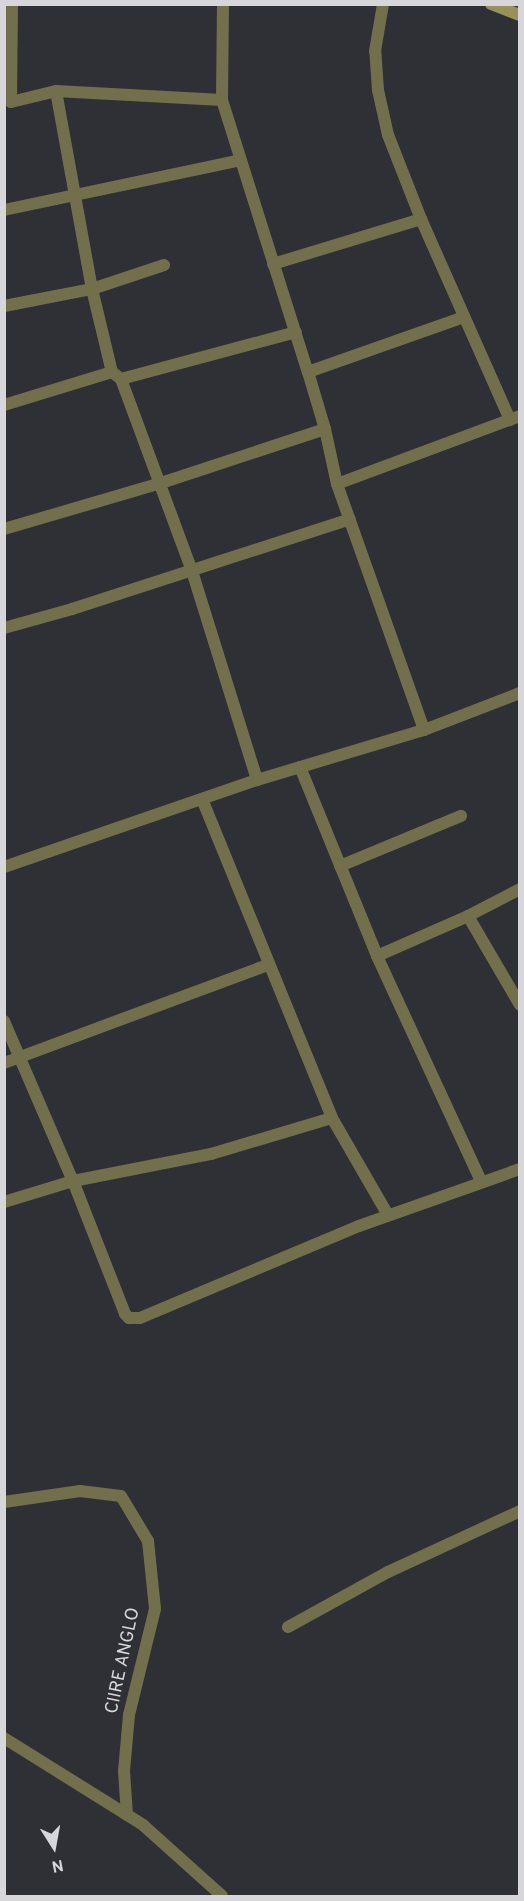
<!DOCTYPE html>
<style>
body{margin:0}
#map{position:relative;width:524px;height:1901px;overflow:hidden;background:#2f2f36;font-family:Overpass,sans-serif}
div>[style]{position:absolute}
.lane>*{height:12px;margin:-6px;padding:0 6px;transform-origin:6px;border-radius:6px;background:#726f4d}
.street>*{height:12px;margin:-6px;padding:0 6px;transform-origin:6px;border-radius:6px;background:#726f4d}
.secondary>*{height:12px;margin:-6px;padding:0 6px;transform-origin:6px;border-radius:6px;background:#97925b}
span{translate:-50% -50%;white-space:nowrap;text-align:center;line-height:1.15;-webkit-text-stroke:4.5px #2f2f36;paint-order:stroke}
.street-label{font-size:18px;color:#d6d6db}
.frame{position:absolute;inset:0;border:6px solid #d6d6db;pointer-events:none}
.north{position:absolute;left:24px;top:1817px;width:60px;height:60px;-webkit-text-stroke:4px #2f2f36;paint-order:stroke;rotate:169deg;font-size:16px;font-weight:700;line-height:24px;text-align:center;color:#d6d6db}
.north::after{content:'';display:block;margin:auto;width:21px;height:27px;background:#d6d6db;clip-path:polygon(50% 0,100% 100%,50% 72%,0 100%)}
</style>
<div id="map">
<div class="lane">
<div style="left:4px;top:1502px;width:77px;rotate:-8.2deg"></div>
<div style="left:80px;top:1491px;width:41px;rotate:7deg"></div>
<div style="left:121px;top:1496px;width:52px;rotate:59deg"></div>
<div style="left:148px;top:1541px;width:68px;rotate:84.1deg"></div>
<div style="left:155px;top:1609px;width:109px;rotate:103.8deg"></div>
<div style="left:129px;top:1715px;width:56px;rotate:95.1deg"></div>
<div style="left:124px;top:1771px;width:44px;rotate:86.1deg"></div>
<div style="left:4px;top:1738px;width:164px;rotate:32deg"></div>
<div style="left:143px;top:1825px;width:106px;rotate:41.9deg"></div>
</div>
<div class="street">
<div style="left:12px;top:4px;width:98px;rotate:90.6deg"></div>
<div style="left:11px;top:102px;width:46px;rotate:-13.7deg"></div>
<div style="left:56px;top:91px;width:166px;rotate:3.1deg"></div>
<div style="left:223px;top:4px;width:96px;rotate:90.6deg"></div>
<div style="left:222px;top:100px;width:285px;rotate:72.5deg"></div>
<div style="left:308px;top:372px;width:59px;rotate:73.4deg"></div>
<div style="left:325px;top:429px;width:56px;rotate:77.7deg"></div>
<div style="left:337px;top:484px;width:261px;rotate:70.5deg"></div>
<div style="left:56px;top:91px;width:201px;rotate:79.7deg"></div>
<div style="left:92px;top:289px;width:85px;rotate:76.5deg"></div>
<div style="left:112px;top:372px;width:11px;rotate:38deg"></div>
<div style="left:121px;top:379px;width:205px;rotate:69.7deg"></div>
<div style="left:192px;top:571px;width:219px;rotate:72.7deg"></div>
<div style="left:4px;top:210px;width:242px;rotate:-11.9deg"></div>
<div style="left:421px;top:219px;width:220px;rotate:66.1deg"></div>
<div style="left:273px;top:264px;width:155px;rotate:-16.9deg"></div>
<div style="left:421px;top:219px;width:90px;rotate:-111.4deg"></div>
<div style="left:388px;top:135px;width:46px;rotate:-102.5deg"></div>
<div style="left:378px;top:90px;width:39px;rotate:-94deg"></div>
<div style="left:375px;top:51px;width:48px;rotate:-80.3deg"></div>
<div style="left:4px;top:306px;width:90px;rotate:-10.9deg"></div>
<div style="left:92px;top:289px;width:76px;rotate:-18.4deg"></div>
<div style="left:308px;top:372px;width:165px;rotate:-19.4deg"></div>
<div style="left:121px;top:379px;width:181px;rotate:-15deg"></div>
<div style="left:4px;top:405px;width:113px;rotate:-17deg"></div>
<div style="left:337px;top:484px;width:195px;rotate:-20.4deg"></div>
<div style="left:4px;top:529px;width:160px;rotate:-16.3deg"></div>
<div style="left:158px;top:484px;width:176px;rotate:-18.2deg"></div>
<div style="left:4px;top:628px;width:71px;rotate:-15.6deg"></div>
<div style="left:72px;top:609px;width:292px;rotate:-17.9deg"></div>
<div style="left:300px;top:767px;width:204px;rotate:67.8deg"></div>
<div style="left:377px;top:956px;width:248px;rotate:65.2deg"></div>
<div style="left:202px;top:799px;width:344px;rotate:67.8deg"></div>
<div style="left:332px;top:1118px;width:112px;rotate:60deg"></div>
<div style="left:340px;top:866px;width:131px;rotate:-22.5deg"></div>
<div style="left:4px;top:867px;width:268px;rotate:-19deg"></div>
<div style="left:257px;top:780px;width:174px;rotate:-16.7deg"></div>
<div style="left:424px;top:730px;width:103px;rotate:-21.1deg"></div>
<div style="left:468px;top:916px;width:103px;rotate:59.7deg"></div>
<div style="left:377px;top:956px;width:99px;rotate:-23.7deg"></div>
<div style="left:468px;top:916px;width:59px;rotate:-27.4deg"></div>
<div style="left:4px;top:1021px;width:174px;rotate:66.7deg"></div>
<div style="left:73px;top:1181px;width:143px;rotate:68.6deg"></div>
<div style="left:125px;top:1314px;width:6px;rotate:45deg"></div>
<div style="left:129px;top:1318px;width:11px"></div>
<div style="left:140px;top:1318px;width:238px;rotate:-22.8deg"></div>
<div style="left:359px;top:1226px;width:171px;rotate:-19.5deg"></div>
<div style="left:4px;top:1063px;width:281px;rotate:-20.4deg"></div>
<div style="left:4px;top:1202px;width:72px;rotate:-16.9deg"></div>
<div style="left:73px;top:1181px;width:141px;rotate:-11.1deg"></div>
<div style="left:211px;top:1154px;width:126px;rotate:-16.6deg"></div>
<div style="left:288px;top:1627px;width:114px;rotate:-28.8deg"></div>
<div style="left:388px;top:1572px;width:145px;rotate:-24.8deg"></div>
</div>
<div class="secondary">
<div style="left:491px;top:4px;width:31px;rotate:21deg"></div>
</div>
<div class="street-label">
<span style="left:124px;top:1661px;rotate:-78deg">CIIRE ANGLO</span>
</div>
<div class="frame"></div>
<div class="north">N</div>
</div>
